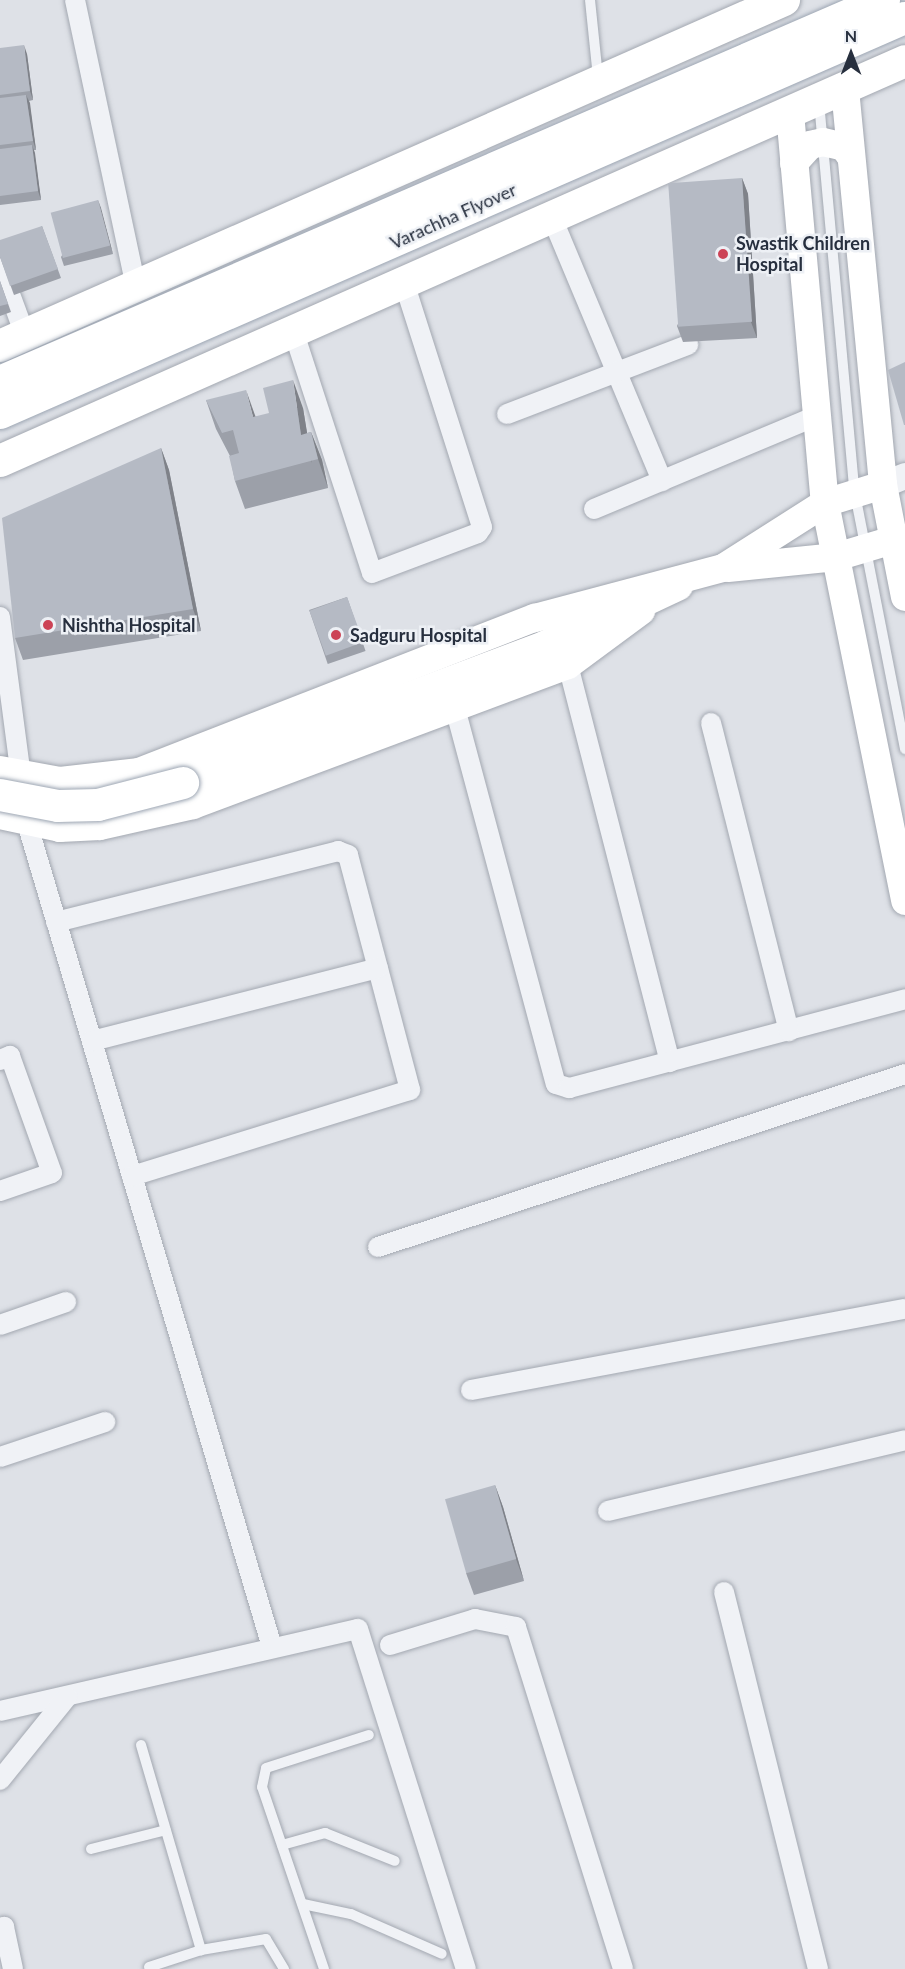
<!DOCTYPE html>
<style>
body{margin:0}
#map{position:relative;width:905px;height:1969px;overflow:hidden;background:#dee1e7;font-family:Lato,sans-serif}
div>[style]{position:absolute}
.roads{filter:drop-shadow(0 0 2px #a3a8b1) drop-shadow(0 0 2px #a3a8b1)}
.service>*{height:10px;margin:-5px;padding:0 5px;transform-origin:5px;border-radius:5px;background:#f0f2f6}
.minor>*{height:20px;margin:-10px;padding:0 10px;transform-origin:10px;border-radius:10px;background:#f0f2f6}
.tertiary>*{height:26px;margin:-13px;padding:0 13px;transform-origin:13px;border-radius:13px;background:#f0f2f6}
.secondary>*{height:28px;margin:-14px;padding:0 14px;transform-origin:14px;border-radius:14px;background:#fff}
.primary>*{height:32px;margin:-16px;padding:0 16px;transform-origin:16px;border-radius:16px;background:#fff}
.bridges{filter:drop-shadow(0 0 2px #9da6b3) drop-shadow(0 0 2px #9da6b3)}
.primary-bridge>*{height:32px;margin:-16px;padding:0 16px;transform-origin:16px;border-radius:16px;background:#fff}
.wall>*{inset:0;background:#9ca0a9;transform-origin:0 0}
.shaded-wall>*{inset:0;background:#7f8289}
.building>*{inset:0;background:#b5bac4;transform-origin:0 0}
.dots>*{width:16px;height:16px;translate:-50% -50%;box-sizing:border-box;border:3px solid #edf0f5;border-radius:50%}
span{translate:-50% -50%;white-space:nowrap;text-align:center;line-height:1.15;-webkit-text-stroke:5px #edf0f5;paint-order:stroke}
.street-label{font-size:18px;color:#272f3e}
.poi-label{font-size:18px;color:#272f3e;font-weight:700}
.left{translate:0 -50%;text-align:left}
.north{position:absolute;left:821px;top:24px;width:60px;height:60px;-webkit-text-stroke:4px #edf0f5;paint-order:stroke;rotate:0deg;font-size:16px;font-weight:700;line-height:24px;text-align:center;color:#272f3e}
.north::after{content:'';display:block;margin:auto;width:21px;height:27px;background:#272f3e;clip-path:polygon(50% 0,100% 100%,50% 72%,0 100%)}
</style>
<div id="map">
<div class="roads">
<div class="service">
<div style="left:590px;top:0;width:77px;rotate:84.1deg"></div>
<div style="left:819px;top:102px;width:394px;rotate:84.8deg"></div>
<div style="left:855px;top:494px;width:260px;rotate:78.9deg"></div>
<div style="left:141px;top:1745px;width:214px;rotate:73.7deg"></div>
<div style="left:282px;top:1845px;width:45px;rotate:-15.6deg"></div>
<div style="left:325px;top:1833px;width:75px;rotate:21.8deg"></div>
<div style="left:91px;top:1849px;width:77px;rotate:-14.2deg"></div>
<div style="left:303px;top:1904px;width:49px;rotate:11.8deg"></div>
<div style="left:351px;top:1914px;width:99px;rotate:23.7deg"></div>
<div style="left:149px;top:1967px;width:55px;rotate:-18.1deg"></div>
<div style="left:201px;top:1950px;width:66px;rotate:-9.6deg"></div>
<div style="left:266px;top:1939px;width:35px;rotate:59deg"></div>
<div style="left:324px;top:1969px;width:192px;rotate:-108.8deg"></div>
<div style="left:262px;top:1787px;width:19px;rotate:-78deg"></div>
<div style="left:266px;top:1768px;width:108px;rotate:-17.8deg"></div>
</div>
<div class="minor">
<div style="left:75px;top:0;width:292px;rotate:78deg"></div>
<div style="left:553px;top:220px;width:283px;rotate:67.3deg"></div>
<div style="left:0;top:267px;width:72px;rotate:69.8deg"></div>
<div style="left:294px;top:333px;width:252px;rotate:72deg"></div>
<div style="left:372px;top:573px;width:113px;rotate:-20.7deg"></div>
<div style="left:478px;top:533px;width:7px;rotate:-56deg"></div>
<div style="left:482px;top:527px;width:254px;rotate:-107.7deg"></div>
<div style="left:507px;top:414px;width:194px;rotate:-20.9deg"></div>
<div style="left:594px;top:509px;width:241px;rotate:-22.7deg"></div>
<div style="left:0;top:617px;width:208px;rotate:82.5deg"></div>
<div style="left:27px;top:823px;width:860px;rotate:73.44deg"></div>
<div style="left:568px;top:665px;width:410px;rotate:75.6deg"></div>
<div style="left:455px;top:708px;width:389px;rotate:75deg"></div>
<div style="left:556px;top:1084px;width:14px;rotate:17deg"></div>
<div style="left:569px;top:1088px;width:348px;rotate:-14.8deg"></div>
<div style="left:711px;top:723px;width:318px;rotate:75.8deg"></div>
<div style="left:56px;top:922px;width:291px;rotate:-14.1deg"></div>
<div style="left:338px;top:851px;width:11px;rotate:22deg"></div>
<div style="left:348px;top:855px;width:243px;rotate:75.2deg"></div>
<div style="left:410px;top:1090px;width:291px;rotate:162.8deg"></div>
<div style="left:92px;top:1041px;width:295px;rotate:-14.3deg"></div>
<div style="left:0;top:1060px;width:11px;rotate:-22deg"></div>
<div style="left:10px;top:1056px;width:124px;rotate:70.3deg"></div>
<div style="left:52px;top:1173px;width:55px;rotate:160.9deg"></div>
<div style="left:378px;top:1247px;width:555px;rotate:-18.17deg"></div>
<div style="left:0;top:1325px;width:70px;rotate:-19.2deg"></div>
<div style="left:471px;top:1390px;width:441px;rotate:-10.6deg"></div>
<div style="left:0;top:1457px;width:111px;rotate:-18.4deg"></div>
<div style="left:608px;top:1511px;width:305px;rotate:-13.4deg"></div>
<div style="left:724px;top:1592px;width:389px;rotate:76deg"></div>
<div style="left:390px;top:1645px;width:89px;rotate:-17deg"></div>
<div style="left:475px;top:1619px;width:42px;rotate:11deg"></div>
<div style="left:516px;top:1627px;width:358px;rotate:72.6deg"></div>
<div style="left:0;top:1711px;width:367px;rotate:-12.9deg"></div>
<div style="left:358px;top:1629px;width:357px;rotate:72.4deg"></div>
<div style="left:0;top:1780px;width:107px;rotate:-51.1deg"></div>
<div style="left:0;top:1931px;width:6px;rotate:-45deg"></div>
<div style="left:4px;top:1927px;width:43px;rotate:77.9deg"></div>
</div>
<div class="tertiary">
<div style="left:883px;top:485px;width:24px;rotate:-22deg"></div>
</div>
<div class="secondary">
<div style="left:845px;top:89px;width:398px;rotate:84.5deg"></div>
<div style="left:883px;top:485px;width:114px;rotate:78.9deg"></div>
<div style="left:790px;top:113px;width:392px;rotate:84.9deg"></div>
<div style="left:825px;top:503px;width:406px;rotate:78.6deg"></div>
<div style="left:794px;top:163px;width:24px;rotate:-48deg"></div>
<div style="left:810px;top:145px;width:13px;rotate:-13deg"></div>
<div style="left:823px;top:142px;width:22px;rotate:13deg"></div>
<div style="left:844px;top:147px;width:12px;rotate:55deg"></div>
<div style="left:728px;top:568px;width:109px;rotate:-5.8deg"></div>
<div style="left:836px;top:557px;width:59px;rotate:-16.6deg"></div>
<div style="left:0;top:770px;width:61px;rotate:10.4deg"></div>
<div style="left:60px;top:781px;width:80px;rotate:-6.5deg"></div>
<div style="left:139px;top:772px;width:425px;rotate:-21.3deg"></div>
<div style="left:535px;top:618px;width:195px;rotate:-14.9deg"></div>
<div style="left:723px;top:568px;width:121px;rotate:-32.5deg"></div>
<div style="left:825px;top:503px;width:61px;rotate:-17.2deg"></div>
<div style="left:0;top:815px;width:61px;rotate:12.2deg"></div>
<div style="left:60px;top:828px;width:40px;rotate:-2.9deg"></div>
<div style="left:100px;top:826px;width:95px;rotate:-12.7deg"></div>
<div style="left:193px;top:805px;width:400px;rotate:-20.5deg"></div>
<div style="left:568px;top:665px;width:91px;rotate:-36.5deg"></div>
</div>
<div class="primary">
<div style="left:0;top:346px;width:857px;rotate:-23.81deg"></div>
<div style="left:0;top:461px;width:989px;rotate:-23.84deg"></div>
<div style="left:183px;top:783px;width:389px;rotate:-20.6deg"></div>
<div style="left:547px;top:646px;width:144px;rotate:-25.1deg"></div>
</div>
</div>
<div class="bridges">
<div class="primary-bridge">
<div style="left:0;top:382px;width:963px;rotate:-23.37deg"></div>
<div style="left:0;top:413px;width:987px;rotate:-23.58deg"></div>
<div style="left:0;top:795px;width:59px;rotate:10.7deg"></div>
<div style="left:58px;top:806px;width:40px;rotate:-1.4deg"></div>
<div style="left:98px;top:805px;width:88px;rotate:-14.5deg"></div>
</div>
</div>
<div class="wall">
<div style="clip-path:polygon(0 48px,27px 54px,33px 100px,29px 101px,36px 150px,34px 150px,41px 200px,0 205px)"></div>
<div style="clip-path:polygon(742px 178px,748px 194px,757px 338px,683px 342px,677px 326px)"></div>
<div style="clip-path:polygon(98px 200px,113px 254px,64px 266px,61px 257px)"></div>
<div style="clip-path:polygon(42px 226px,61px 278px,14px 295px,0 257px)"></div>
<div style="clip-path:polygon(0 281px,11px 312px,0 316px)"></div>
<div style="clip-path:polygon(206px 400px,255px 417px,303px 408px,307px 433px,311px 432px,322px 460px,328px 488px,245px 509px,235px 481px,230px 456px,216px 429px)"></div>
<div style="clip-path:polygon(161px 448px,169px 470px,201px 631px,23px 660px,15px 638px)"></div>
<div style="left:347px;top:597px;width:57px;height:40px;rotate:71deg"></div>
<div style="clip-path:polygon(495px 1485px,503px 1507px,524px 1581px,474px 1595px,466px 1573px)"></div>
</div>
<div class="shaded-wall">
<div style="clip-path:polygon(24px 45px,27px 54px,33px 100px,30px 91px)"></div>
<div style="clip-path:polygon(26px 95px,30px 103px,36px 150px,33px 141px)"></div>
<div style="clip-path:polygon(32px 145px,35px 153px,41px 200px,38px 191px)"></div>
<div style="clip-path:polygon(742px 178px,748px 194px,757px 338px,751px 322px)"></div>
<div style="clip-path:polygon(98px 200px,101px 208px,113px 254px,110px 245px)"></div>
<div style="clip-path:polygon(293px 380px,303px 408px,312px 463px,301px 435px)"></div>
<div style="clip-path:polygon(246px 390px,256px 418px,253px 417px)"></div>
<div style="clip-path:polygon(311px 432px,322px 460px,328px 488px,318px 459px)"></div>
<div style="clip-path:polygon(161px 448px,169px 470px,201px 631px,193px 609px)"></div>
<div style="clip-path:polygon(495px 1485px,503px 1507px,524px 1581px,516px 1559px)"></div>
</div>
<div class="building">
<div style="clip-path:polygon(24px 45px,30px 91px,0 95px,0 48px)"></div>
<div style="clip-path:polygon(26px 95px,33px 141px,0 145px,0 98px)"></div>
<div style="clip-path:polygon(32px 145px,38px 191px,0 196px,0 149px)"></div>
<div style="left:742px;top:178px;width:144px;height:74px;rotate:86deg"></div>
<div style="left:98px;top:200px;width:47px;height:49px;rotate:75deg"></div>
<div style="clip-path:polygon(42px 226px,58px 269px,10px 286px,0 257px,0 240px)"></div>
<div style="clip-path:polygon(0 281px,8px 304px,0 306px)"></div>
<div style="clip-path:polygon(905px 362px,905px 425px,904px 425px,888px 370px)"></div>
<div style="clip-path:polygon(293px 380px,301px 435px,311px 432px,318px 459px,235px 481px,229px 456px,239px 453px,233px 430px,222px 433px,206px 400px,246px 390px,253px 417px,269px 413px,263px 388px)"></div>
<div style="clip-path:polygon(161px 448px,193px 609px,15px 638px,2px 518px)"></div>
<div style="left:347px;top:597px;width:48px;height:40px;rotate:70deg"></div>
<div style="left:495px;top:1485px;width:77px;height:52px;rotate:74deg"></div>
</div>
<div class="dots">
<div style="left:723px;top:254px;background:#cc4356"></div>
<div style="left:48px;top:625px;background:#cc4356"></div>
<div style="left:336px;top:635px;background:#cc4356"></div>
</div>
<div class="street-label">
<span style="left:453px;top:216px;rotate:-24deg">Varachha Flyover</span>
</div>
<div class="poi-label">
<span class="left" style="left:736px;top:254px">Swastik Children<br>Hospital</span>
<span class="left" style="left:62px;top:625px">Nishtha Hospital</span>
<span class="left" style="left:350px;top:635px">Sadguru Hospital</span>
</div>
<div class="north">N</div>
</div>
